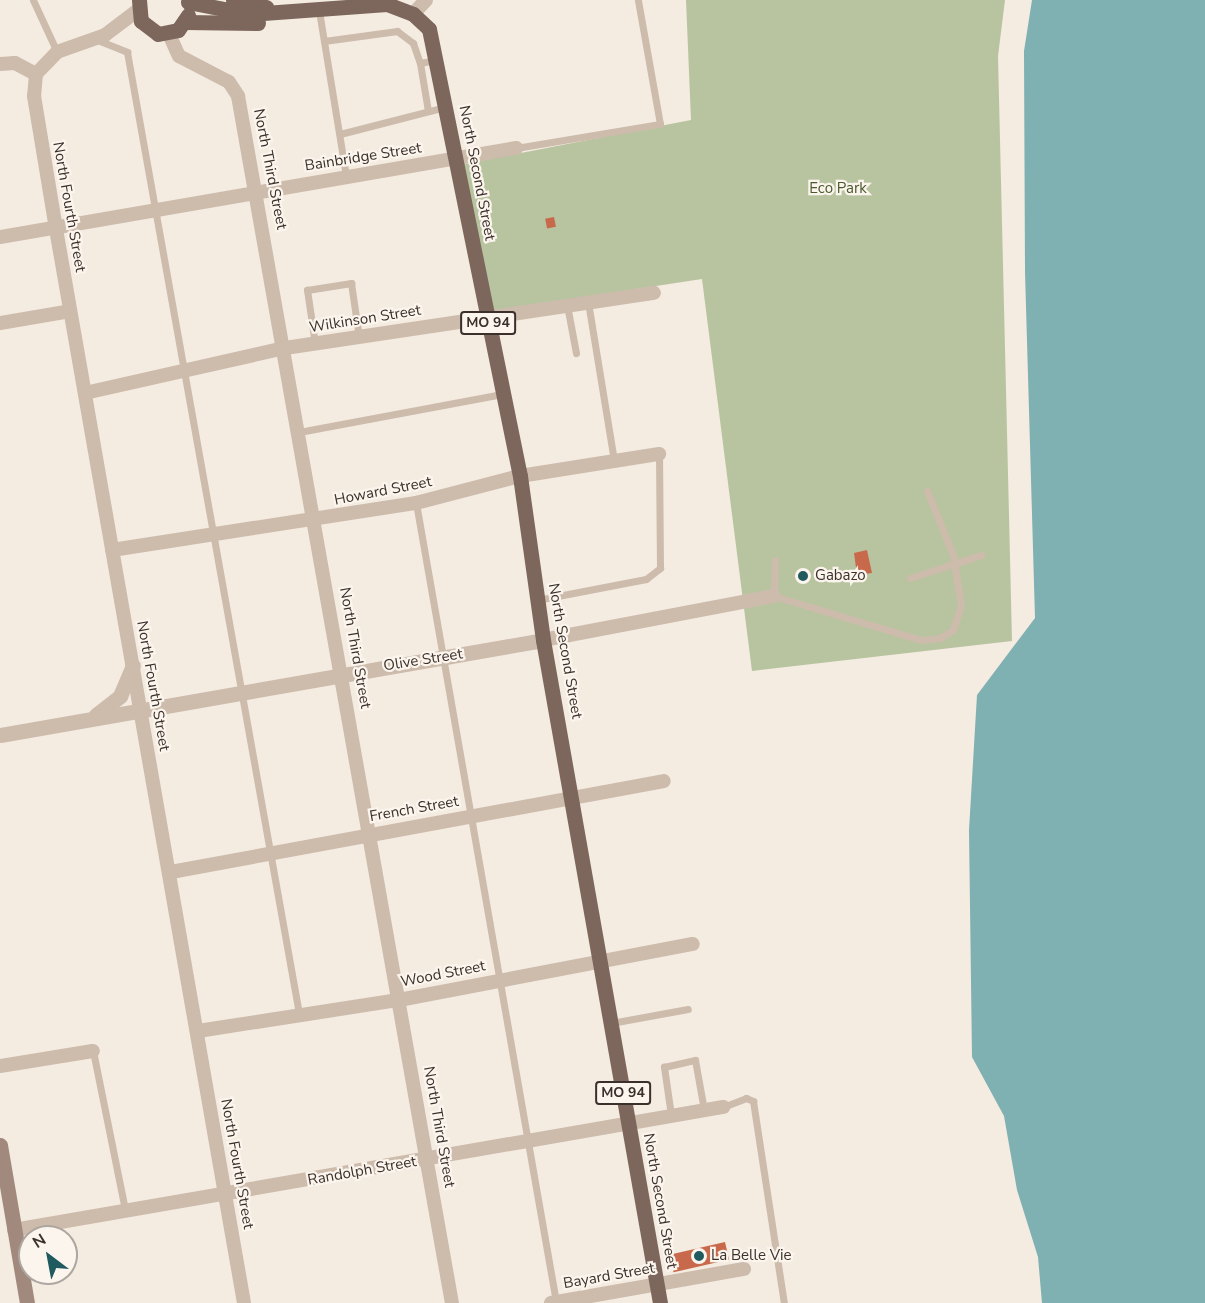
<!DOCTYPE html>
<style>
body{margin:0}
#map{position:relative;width:1205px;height:1303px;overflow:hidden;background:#f4ebe1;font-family:"Nunito Sans",sans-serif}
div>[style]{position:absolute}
.green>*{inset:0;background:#b8c4a0}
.water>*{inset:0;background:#7fb0b2}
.building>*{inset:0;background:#c8694b;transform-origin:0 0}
.round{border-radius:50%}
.service>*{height:7px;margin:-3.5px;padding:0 3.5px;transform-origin:3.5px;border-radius:3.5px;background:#cdbbac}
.minor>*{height:14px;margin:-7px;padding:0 7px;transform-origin:7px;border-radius:7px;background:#cdbbac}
.tertiary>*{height:15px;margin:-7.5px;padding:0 7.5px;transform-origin:7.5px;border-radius:7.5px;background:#cdbbac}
.secondary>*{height:15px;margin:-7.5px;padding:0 7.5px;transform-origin:7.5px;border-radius:7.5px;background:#a18a7d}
.primary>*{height:15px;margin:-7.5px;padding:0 7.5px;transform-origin:7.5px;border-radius:7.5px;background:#7d675c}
.dots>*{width:16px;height:16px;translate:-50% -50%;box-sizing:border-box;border:3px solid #fbf5ee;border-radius:50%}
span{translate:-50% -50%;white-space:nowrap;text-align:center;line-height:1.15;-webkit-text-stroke:4.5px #fbf5ee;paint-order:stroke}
.shield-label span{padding:2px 4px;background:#fbf5ee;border:2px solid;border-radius:4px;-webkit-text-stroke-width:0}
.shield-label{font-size:14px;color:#3b302b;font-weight:700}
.street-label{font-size:15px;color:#3b302b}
.park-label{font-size:15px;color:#4a5a2e}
.poi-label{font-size:15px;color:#3b302b}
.left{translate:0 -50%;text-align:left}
.north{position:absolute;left:18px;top:1225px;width:60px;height:60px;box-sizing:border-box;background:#fbf5ee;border:2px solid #aea6a0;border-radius:50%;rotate:328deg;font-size:16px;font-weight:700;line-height:24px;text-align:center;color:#3b302b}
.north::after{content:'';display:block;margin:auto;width:21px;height:27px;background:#1f5a5e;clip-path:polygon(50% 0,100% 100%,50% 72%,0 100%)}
</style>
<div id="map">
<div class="green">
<div style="clip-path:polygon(686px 0,1005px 0,998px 56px,1012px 641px,752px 671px,702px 279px,491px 311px,464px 164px,691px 120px)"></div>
</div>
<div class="water">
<div style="clip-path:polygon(1032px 0,1205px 0,1205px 1303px,1042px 1303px,1038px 1257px,1017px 1190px,1004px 1116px,972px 1057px,969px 830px,977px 695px,1035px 618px,1025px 272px,1024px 51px)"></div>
</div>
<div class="building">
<div style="left:554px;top:217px;width:10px;height:9px;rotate:79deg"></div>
<div style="clip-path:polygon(867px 550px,872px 573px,857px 575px,854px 553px)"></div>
<div class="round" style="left:798px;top:572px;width:10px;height:10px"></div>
<div style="left:725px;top:1242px;width:18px;height:57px;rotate:77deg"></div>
</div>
<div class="service">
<div style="left:33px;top:0;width:57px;rotate:65.2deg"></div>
<div style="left:319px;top:11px;width:167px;rotate:80.7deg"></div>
<div style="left:95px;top:39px;width:35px;rotate:22deg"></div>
<div style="left:127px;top:52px;width:977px;rotate:79.86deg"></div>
<div style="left:324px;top:41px;width:74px;rotate:-7.8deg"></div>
<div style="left:397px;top:31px;width:20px;rotate:37deg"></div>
<div style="left:413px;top:43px;width:21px;rotate:71deg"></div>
<div style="left:428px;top:111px;width:49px;rotate:-99.5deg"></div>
<div style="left:420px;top:63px;width:15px;rotate:-11deg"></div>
<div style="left:340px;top:134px;width:108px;rotate:-14.4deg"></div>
<div style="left:516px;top:148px;width:146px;rotate:-9.5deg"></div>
<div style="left:660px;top:124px;width:126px;rotate:-100.1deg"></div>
<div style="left:588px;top:302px;width:161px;rotate:80.7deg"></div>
<div style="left:567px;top:305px;width:49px;rotate:79.4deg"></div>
<div style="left:315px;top:344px;width:55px;rotate:-98.4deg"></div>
<div style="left:307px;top:290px;width:45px;rotate:-9deg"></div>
<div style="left:351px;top:283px;width:55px;rotate:81.6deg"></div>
<div style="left:299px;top:432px;width:208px;rotate:-10.6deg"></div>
<div style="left:416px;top:503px;width:811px;rotate:80.06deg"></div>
<div style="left:775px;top:560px;width:36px;rotate:92deg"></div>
<div style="left:774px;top:596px;width:153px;rotate:16.7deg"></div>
<div style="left:921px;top:640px;width:19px;rotate:-6deg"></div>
<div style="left:940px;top:638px;width:15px;rotate:-32deg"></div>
<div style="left:953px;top:630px;width:25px;rotate:-72deg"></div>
<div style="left:961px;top:606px;width:52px;rotate:-98.9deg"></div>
<div style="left:953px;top:555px;width:69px;rotate:-112.1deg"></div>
<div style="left:910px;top:578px;width:75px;rotate:-17.9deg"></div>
<div style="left:537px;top:600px;width:111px;rotate:-10.9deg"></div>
<div style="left:646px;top:579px;width:18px;rotate:-38deg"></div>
<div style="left:660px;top:568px;width:114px;rotate:-90.5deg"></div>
<div style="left:611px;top:1023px;width:78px;rotate:-10.3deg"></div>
<div style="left:93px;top:1051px;width:162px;rotate:78.6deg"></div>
<div style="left:723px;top:1107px;width:25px;rotate:-21deg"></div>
<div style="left:746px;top:1098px;width:8px;rotate:23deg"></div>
<div style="left:753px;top:1101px;width:204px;rotate:81.3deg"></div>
<div style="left:671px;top:1115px;width:49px;rotate:-98.3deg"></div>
<div style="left:664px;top:1067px;width:32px;rotate:-13deg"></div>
<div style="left:695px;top:1060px;width:51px;rotate:79.8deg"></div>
</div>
<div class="minor">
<div style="left:413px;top:14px;width:19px;rotate:-47deg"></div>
<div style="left:169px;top:34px;width:24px;rotate:66deg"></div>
<div style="left:179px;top:56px;width:56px;rotate:27.5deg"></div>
<div style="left:229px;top:82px;width:17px;rotate:57deg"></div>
<div style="left:238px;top:96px;width:1226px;rotate:79.95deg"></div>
<div style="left:0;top:64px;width:15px;rotate:-4deg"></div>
<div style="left:15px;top:63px;width:24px;rotate:28deg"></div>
<div style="left:36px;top:74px;width:22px;rotate:95deg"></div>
<div style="left:34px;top:96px;width:135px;rotate:80.6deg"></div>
<div style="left:56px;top:229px;width:1090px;rotate:80.07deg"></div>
<div style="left:36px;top:74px;width:30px;rotate:-46deg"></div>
<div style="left:57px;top:52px;width:51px;rotate:-19.5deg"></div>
<div style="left:105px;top:35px;width:40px;rotate:-37deg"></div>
<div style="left:0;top:237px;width:524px;rotate:-9.79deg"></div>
<div style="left:0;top:323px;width:71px;rotate:-9.7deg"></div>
<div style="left:85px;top:393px;width:205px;rotate:-12.7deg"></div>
<div style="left:285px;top:348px;width:373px;rotate:-8.5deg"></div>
<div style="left:112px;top:550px;width:308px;rotate:-8.8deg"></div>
<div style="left:416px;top:503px;width:107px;rotate:-14.6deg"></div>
<div style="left:520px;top:476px;width:141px;rotate:-9deg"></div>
<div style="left:543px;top:640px;width:235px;rotate:-10.8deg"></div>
<div style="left:171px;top:872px;width:501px;rotate:-10.46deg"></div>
<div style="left:198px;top:1031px;width:203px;rotate:-8.8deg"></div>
<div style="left:399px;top:1000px;width:299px;rotate:-10.8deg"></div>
<div style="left:0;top:1066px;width:94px;rotate:-9.2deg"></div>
<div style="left:14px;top:1230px;width:720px;rotate:-9.84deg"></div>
<div style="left:551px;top:1303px;width:196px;rotate:-10deg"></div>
</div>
<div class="tertiary">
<div style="left:96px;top:715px;width:31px;rotate:-38deg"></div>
<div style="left:120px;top:696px;width:33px;rotate:-67deg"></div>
<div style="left:0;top:735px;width:551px;rotate:-9.92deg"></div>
</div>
<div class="secondary">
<div style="left:0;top:1145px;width:160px;rotate:80.3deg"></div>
</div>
<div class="primary">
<div style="left:139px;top:0;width:21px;rotate:85deg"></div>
<div style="left:141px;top:21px;width:21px;rotate:37deg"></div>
<div style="left:158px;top:34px;width:20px;rotate:-11deg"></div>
<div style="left:178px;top:30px;width:18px;rotate:-56deg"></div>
<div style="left:233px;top:0;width:34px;rotate:12deg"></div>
<div style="left:188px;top:2px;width:62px;rotate:11.1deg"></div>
<div style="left:249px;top:14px;width:138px;rotate:-4.1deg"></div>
<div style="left:387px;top:4px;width:28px;rotate:21deg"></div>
<div style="left:413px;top:14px;width:22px;rotate:43deg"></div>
<div style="left:429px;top:29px;width:456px;rotate:78.5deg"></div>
<div style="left:520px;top:476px;width:166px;rotate:82deg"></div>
<div style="left:543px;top:640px;width:673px;rotate:79.99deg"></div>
<div style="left:185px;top:22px;width:73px;rotate:0.8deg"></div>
</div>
<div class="dots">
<div style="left:803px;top:576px;background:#1f5a5e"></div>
<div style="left:699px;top:1256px;background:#1f5a5e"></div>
</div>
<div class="shield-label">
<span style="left:488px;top:323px">MO 94</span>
<span style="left:623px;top:1093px">MO 94</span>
</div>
<div class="street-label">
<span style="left:363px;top:157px;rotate:-9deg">Bainbridge Street</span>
<span style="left:270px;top:169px;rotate:79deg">North Third Street</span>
<span style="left:477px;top:173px;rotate:79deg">North Second Street</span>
<span style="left:69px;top:207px;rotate:80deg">North Fourth Street</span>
<span style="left:365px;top:319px;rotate:-9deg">Wilkinson Street</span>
<span style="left:383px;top:491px;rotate:-11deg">Howard Street</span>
<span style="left:355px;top:648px;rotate:80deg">North Third Street</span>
<span style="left:565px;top:651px;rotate:80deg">North Second Street</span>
<span style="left:423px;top:660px;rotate:-9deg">Olive Street</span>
<span style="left:153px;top:686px;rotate:80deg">North Fourth Street</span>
<span style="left:414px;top:809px;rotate:-10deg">French Street</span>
<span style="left:443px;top:974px;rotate:-11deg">Wood Street</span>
<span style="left:439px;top:1127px;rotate:80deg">North Third Street</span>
<span style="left:237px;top:1164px;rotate:80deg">North Fourth Street</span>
<span style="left:362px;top:1171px;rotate:-10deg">Randolph Street</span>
<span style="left:660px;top:1201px;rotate:80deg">North Second Street</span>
<span style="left:609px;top:1276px;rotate:-10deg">Bayard Street</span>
</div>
<div class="park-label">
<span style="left:838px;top:189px">Eco Park</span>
</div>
<div class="poi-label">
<span class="left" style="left:815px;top:576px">Gabazo</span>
<span class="left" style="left:711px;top:1256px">La Belle Vie</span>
</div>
<div class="north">N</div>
</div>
